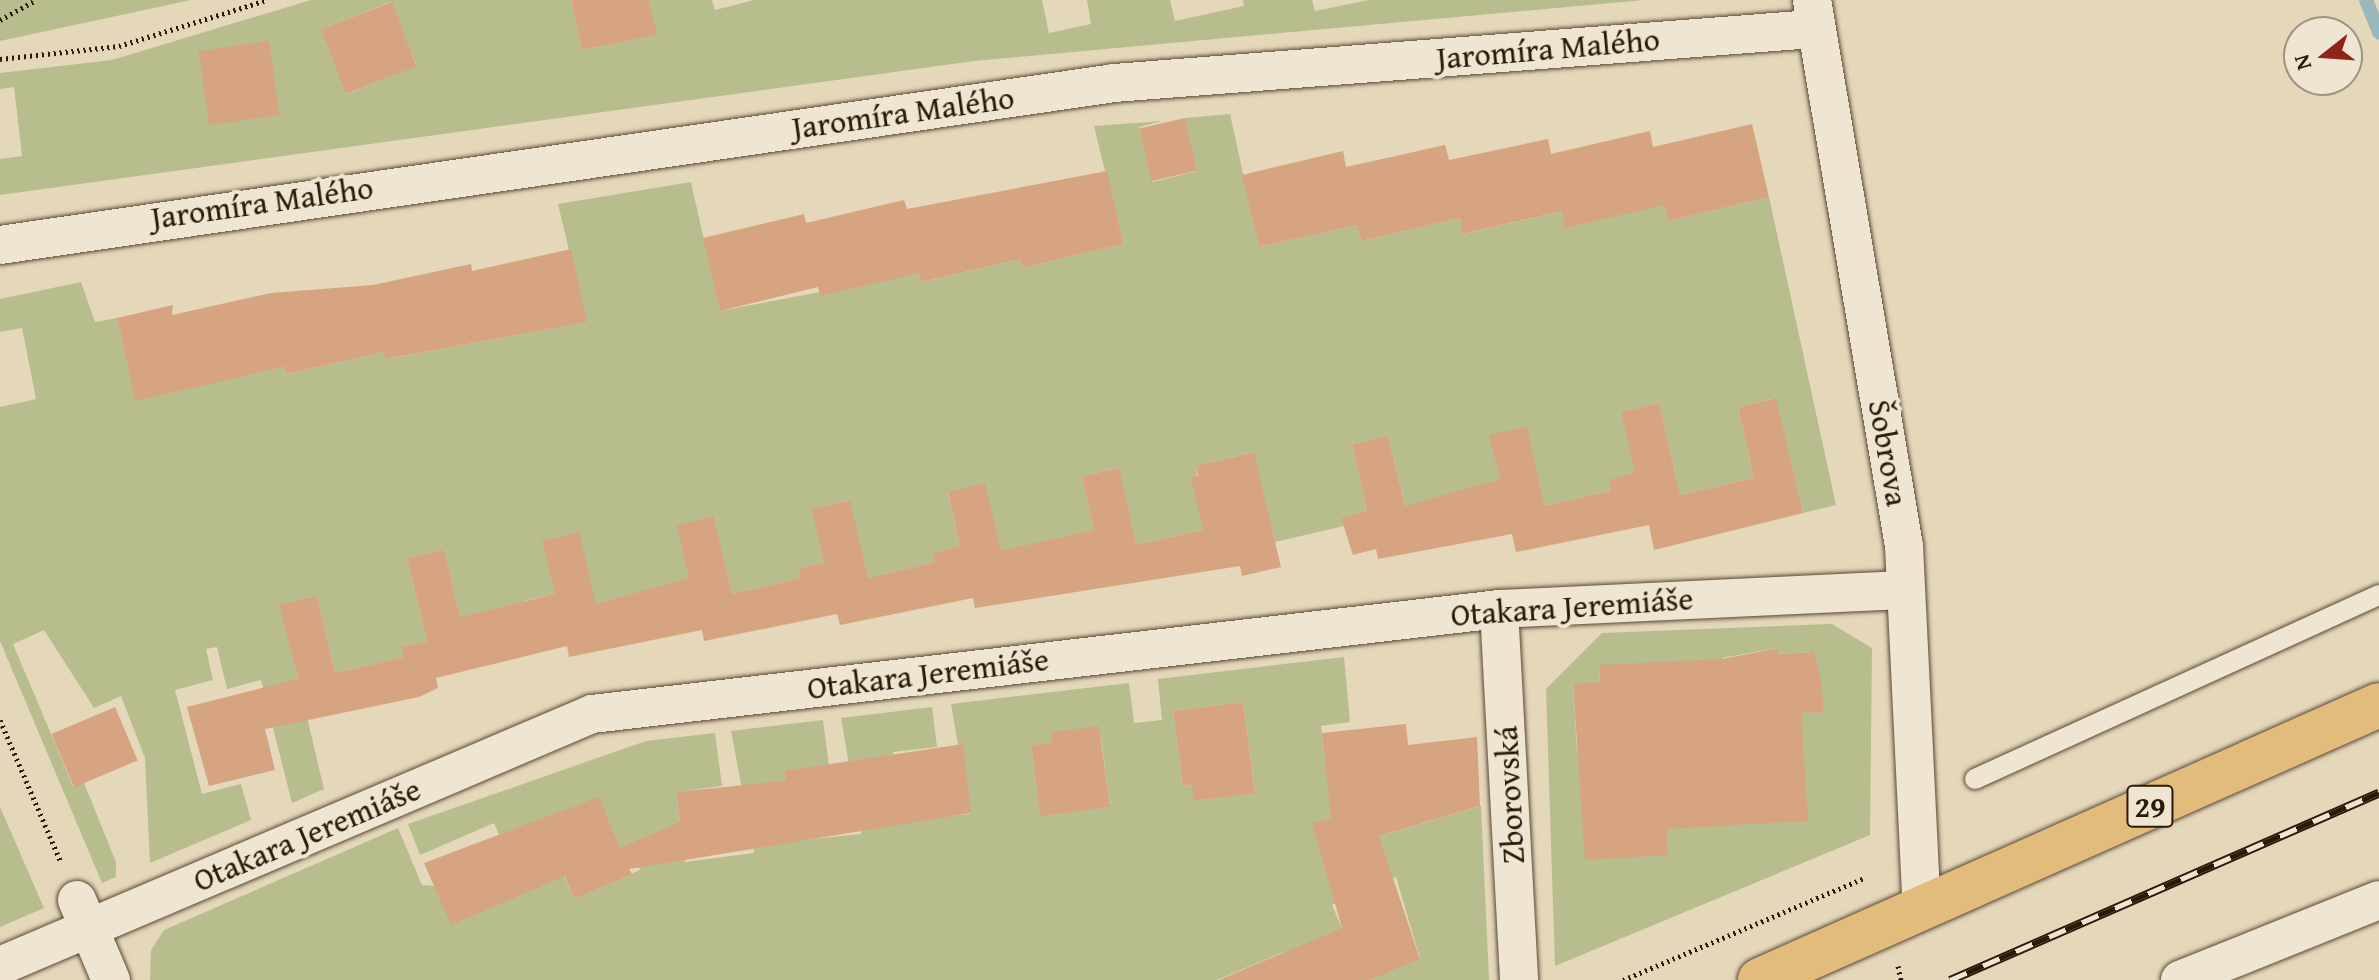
<!DOCTYPE html>
<meta charset="utf-8">
<style>
body{margin:0}
#map{position:relative;width:2379px;height:980px;overflow:hidden;background:#e5d7ba;font-family:"Gentium Book Plus",serif}
div>[style]{position:absolute}
.green>*{inset:0;background:#b8bd8d}
.stream>*{height:14px;margin:-7px;padding:0 7px;transform-origin:7px;border-radius:7px;background:#9ab7ba}
.building>*{inset:0;background:#d6a481;transform-origin:0 0}
.path>*{height:5px;margin-top:-2.5px;transform-origin:0;background:repeating-linear-gradient(90deg,#2c1907 0 2px,transparent 0 6px)}
.roads{filter:drop-shadow(0 0 2px #5a4834) drop-shadow(0 0 2px #5a4834)}
.service>*{height:20px;margin:-10px;padding:0 10px;transform-origin:10px;border-radius:10px;background:#eee5d2}
.minor>*{height:38px;margin:-19px;padding:0 19px;transform-origin:19px;border-radius:19px;background:#eee5d2}
.primary>*{height:44px;margin:-22px;padding:0 22px;transform-origin:22px;border-radius:22px;background:#e2bc7d}
.rail>*{height:9px;margin-top:-4.5px;transform-origin:0;background:repeating-linear-gradient(90deg,#eee5d2 0 18px,#2c1907 0 36px);box-sizing:border-box;border-block:2px solid #2c1907}
span{translate:-50% -50%;white-space:nowrap;text-align:center;line-height:1.15;-webkit-text-stroke:8px #eee5d2;paint-order:stroke}
.shield-label span{padding:2px 6px;background:#eee5d2;border:2px solid;border-radius:6px;-webkit-text-stroke-width:0}
.shield-label{font-size:30px;color:#2c1907;font-weight:700}
.street-label{font-size:32px;color:#2c1907}
.north{position:absolute;left:2283px;top:16px;width:80px;height:80px;box-sizing:border-box;background:#eee5d2;border:2px solid #a09381;border-radius:50%;rotate:253deg;font-size:22px;font-weight:700;line-height:32px;text-align:center;color:#2c1907}
.north::after{content:'';display:block;margin:auto;width:28px;height:36px;background:#8f2418;clip-path:polygon(50% 0,100% 100%,50% 72%,0 100%)}
</style>
<div id="map">
<div class="green">
<div style="clip-path:polygon(0 0,191px 0,0 41px)"></div>
<div style="clip-path:polygon(evenodd,311px 0,571px 0,582px 50px,656px 35px,649px 0,712px 0,715px 10px,754px 0,1042px 0,1049px 33px,1091px 24px,1087px 0,1170px 0,1175px 21px,1244px 6px,1243px 0,1312px 0,1315px 11px,1369px 0,1644px 0,974px 61px,0 195px,0 159px,22px 156px,14px 87px,0 89px,0 73px,112px 60px,311px 0,391px 2px,417px 66px,346px 94px,322px 29px,391px 2px,311px 0,269px 42px,278px 115px,210px 124px,200px 51px,269px 42px)"></div>
<div style="clip-path:polygon(1230px 114px,1259px 247px,1357px 225px,1361px 241px,1460px 218px,1464px 234px,1562px 211px,1664px 205px,1668px 221px,1769px 197px,1836px 505px,1803px 513px,1775px 398px,1738px 407px,1754px 478px,1680px 495px,1659px 403px,1621px 412px,1636px 473px,1611px 491px,1544px 506px,1490px 436px,1500px 479px,1470px 488px,1472px 498px,1407px 513px,1388px 436px,1352px 444px,1367px 511px,1342px 518px,1344px 526px,1275px 542px,1253px 452px,1196px 466px,1203px 530px,1136px 545px,1118px 468px,1082px 476px,1094px 530px,1003px 561px,984px 484px,948px 493px,960px 546px,934px 553px,935px 562px,868px 578px,849px 500px,813px 509px,824px 563px,798px 569px,800px 578px,732px 594px,714px 516px,689px 578px,597px 610px,555px 594px,524px 601px,526px 611px,462px 626px,444px 549px,407px 558px,427px 641px,401px 647px,404px 657px,335px 673px,317px 596px,280px 604px,324px 789px,292px 803px,261px 680px,227px 689px,217px 647px,206px 649px,213px 680px,175px 690px,202px 794px,241px 784px,251px 820px,150px 863px,145px 758px,121px 696px,94px 708px,44px 630px,13px 644px,73px 786px,84px 783px,116px 862px,116px 877px,102px 883px,0 641px,0 407px,36px 399px,22px 328px,0 332px,0 299px,81px 282px,95px 322px,117px 318px,135px 400px,284px 367px,286px 374px,384px 352px,387px 359px,586px 322px,558px 204px,691px 182px,720px 311px,919px 273px,922px 282px,1020px 259px,1022px 268px,1123px 244px,1094px 126px,1162px 121px,1139px 127px,1152px 182px,1197px 171px,1185px 118px)"></div>
<div style="clip-path:polygon(evenodd,1832px 624px,1872px 648px,1870px 835px,1555px 966px,1546px 689px,1602px 633px,1832px 624px,1777px 648px,1778px 654px,1813px 652px,1824px 711px,1726px 718px,1722px 658px,1777px 648px,1832px 624px,1599px 665px,1662px 746px,1577px 751px,1573px 685px,1600px 682px,1599px 665px)"></div>
<div style="clip-path:polygon(evenodd,1344px 657px,1350px 722px,1321px 726px,1329px 794px,1359px 810px,1313px 823px,1322px 853px,1481px 806px,1489px 980px,1370px 980px,1420px 958px,1396px 877px,1332px 905px,1364px 980px,1296px 980px,1284px 952px,1217px 980px,150px 980px,151px 950px,164px 930px,398px 828px,422px 885px,523px 893px,494px 823px,420px 855px,408px 824px,646px 741px,715px 733px,722px 786px,676px 792px,685px 862px,754px 853px,731px 731px,823px 720px,829px 766px,784px 772px,792px 841px,861px 834px,841px 718px,932px 707px,937px 747px,893px 752px,901px 821px,970px 814px,951px 704px,1129px 683px,1134px 723px,1162px 720px,1158px 679px,1344px 657px,1243px 702px,1255px 792px,1194px 801px,1192px 785px,1183px 786px,1173px 711px,1243px 702px,1344px 657px,1051px 732px,1101px 737px,1110px 807px,1040px 815px,1031px 745px,1052px 742px,1051px 732px,1344px 657px,599px 798px,620px 848px,628px 845px,640px 870px,574px 899px,564px 875px,599px 798px)"></div>
<div style="clip-path:polygon(0 807px,44px 908px,0 927px)"></div>
</div>
<div class="stream">
<div style="left:2366px;top:0;width:35px;rotate:68deg"></div>
</div>
<div class="building">
<div style="clip-path:polygon(571px 0,649px 0,657px 35px,582px 50px)"></div>
<div style="left:392px;top:2px;width:69px;height:76px;rotate:69deg"></div>
<div style="left:269px;top:41px;width:75px;height:71px;rotate:82deg"></div>
<div style="left:1185px;top:118px;width:54px;height:47px;rotate:77deg"></div>
<div style="clip-path:polygon(1752px 124px,1769px 197px,1668px 221px,1664px 205px,1565px 228px,1562px 211px,1463px 234px,1460px 218px,1361px 241px,1357px 225px,1259px 247px,1242px 175px,1343px 151px,1346px 167px,1445px 145px,1449px 160px,1548px 139px,1551px 154px,1650px 131px,1653px 147px)"></div>
<div style="clip-path:polygon(1107px 171px,1123px 244px,1022px 268px,1020px 259px,921px 282px,919px 273px,820px 296px,818px 287px,720px 311px,703px 238px,804px 214px,806px 223px,904px 200px,907px 209px)"></div>
<div style="clip-path:polygon(571px 249px,587px 322px,386px 359px,384px 352px,286px 374px,284px 367px,135px 401px,117px 318px,173px 305px,172px 315px,271px 293px,373px 285px,471px 264px,472px 271px)"></div>
<div style="clip-path:polygon(1776px 398px,1803px 513px,1654px 550px,1649px 525px,1516px 552px,1512px 534px,1378px 559px,1376px 549px,1353px 555px,1341px 518px,1367px 511px,1352px 444px,1388px 436px,1405px 506px,1500px 479px,1489px 435px,1527px 427px,1544px 506px,1611px 491px,1609px 480px,1635px 473px,1621px 412px,1659px 403px,1680px 495px,1754px 478px,1738px 407px)"></div>
<div style="clip-path:polygon(1254px 452px,1281px 567px,1242px 576px,1240px 566px,975px 608px,973px 598px,840px 625px,837px 614px,704px 641px,702px 630px,569px 657px,567px 646px,436px 678px,438px 688px,419px 697px,265px 729px,275px 770px,209px 786px,187px 707px,298px 679px,279px 604px,317px 596px,335px 673px,404px 657px,401px 647px,427px 641px,407px 558px,444px 549px,460px 617px,555px 594px,542px 541px,579px 532px,596px 604px,689px 578px,677px 525px,714px 516px,732px 594px,800px 578px,798px 569px,824px 563px,812px 509px,850px 500px,868px 578px,935px 562px,933px 553px,960px 546px,948px 492px,985px 483px,1001px 551px,1094px 530px,1082px 476px,1119px 468px,1136px 545px,1203px 530px,1191px 478px,1198px 476px,1196px 466px)"></div>
<div style="clip-path:polygon(1778px 648px,1778px 654px,1814px 652px,1821px 680px,1824px 712px,1801px 713px,1808px 821px,1666px 829px,1668px 855px,1585px 860px,1573px 684px,1600px 682px,1599px 665px,1722px 659px)"></div>
<div style="clip-path:polygon(1243px 702px,1255px 793px,1193px 801px,1192px 785px,1183px 786px,1173px 711px)"></div>
<div style="left:115px;top:707px;width:58px;height:69px;rotate:67deg"></div>
<div style="clip-path:polygon(1406px 724px,1408px 745px,1477px 737px,1480px 806px,1379px 836px,1420px 959px,1370px 980px,1219px 980px,1342px 928px,1312px 823px,1331px 818px,1322px 733px)"></div>
<div style="clip-path:polygon(1099px 726px,1110px 807px,1040px 816px,1031px 745px,1052px 742px,1051px 732px)"></div>
<div style="clip-path:polygon(963px 744px,971px 813px,629px 869px,632px 874px,574px 899px,565px 876px,451px 925px,424px 863px,599px 797px,620px 848px,680px 822px,676px 792px,785px 781px,784px 771px)"></div>
</div>
<div class="path">
<div style="left:0;top:20px;width:41px;rotate:-29.1deg"></div>
<div style="left:0;top:59px;width:120px;rotate:-6.2deg"></div>
<div style="left:119px;top:46px;width:155px;rotate:-17.3deg"></div>
<div style="left:0;top:720px;width:155px;rotate:66.8deg"></div>
<div style="left:1898px;top:966px;width:14px;rotate:78deg"></div>
<div style="left:1623px;top:980px;width:262px;rotate:-22.9deg"></div>
</div>
<div class="roads">
<div class="service">
<div style="left:1975px;top:779px;width:444px;rotate:-24.5deg"></div>
</div>
<div class="minor">
<div style="left:1812px;top:0;width:554px;rotate:80.44deg"></div>
<div style="left:1904px;top:546px;width:364px;rotate:87.2deg"></div>
<div style="left:0;top:245px;width:1126px;rotate:-8.27deg"></div>
<div style="left:1114px;top:83px;width:700px;rotate:-4.42deg"></div>
<div style="left:1499px;top:609px;width:372px;rotate:86.9deg"></div>
<div style="left:77px;top:900px;width:87px;rotate:67deg"></div>
<div style="left:0;top:966px;width:643px;rotate:-23.06deg"></div>
<div style="left:592px;top:714px;width:913px;rotate:-6.6deg"></div>
<div style="left:1499px;top:609px;width:407px;rotate:-2.7deg"></div>
<div style="left:2180px;top:980px;width:214px;rotate:-21.9deg"></div>
</div>
<div class="primary">
<div style="left:1760px;top:980px;width:677px;rotate:-23.95deg"></div>
</div>
</div>
<div class="rail">
<div style="left:1950px;top:980px;width:468px;rotate:-23.6deg"></div>
</div>
<div class="shield-label">
<span style="left:2150px;top:806px">29</span>
</div>
<div class="street-label">
<span style="left:1548px;top:49px;rotate:-5deg">Jaromíra Malého</span>
<span style="left:903px;top:113px;rotate:-8deg">Jaromíra Malého</span>
<span style="left:262px;top:203px;rotate:-8deg">Jaromíra Malého</span>
<span style="left:1888px;top:453px;rotate:80deg">Šobrova</span>
<span style="left:1572px;top:607px;rotate:-4deg">Otakara Jeremiáše</span>
<span style="left:928px;top:674px;rotate:-7deg">Otakara Jeremiáše</span>
<span style="left:1510px;top:795px;rotate:-93deg">Zborovská</span>
<span style="left:307px;top:835px;rotate:-23deg">Otakara Jeremiáše</span>
</div>
<div class="north">N</div>
</div>
